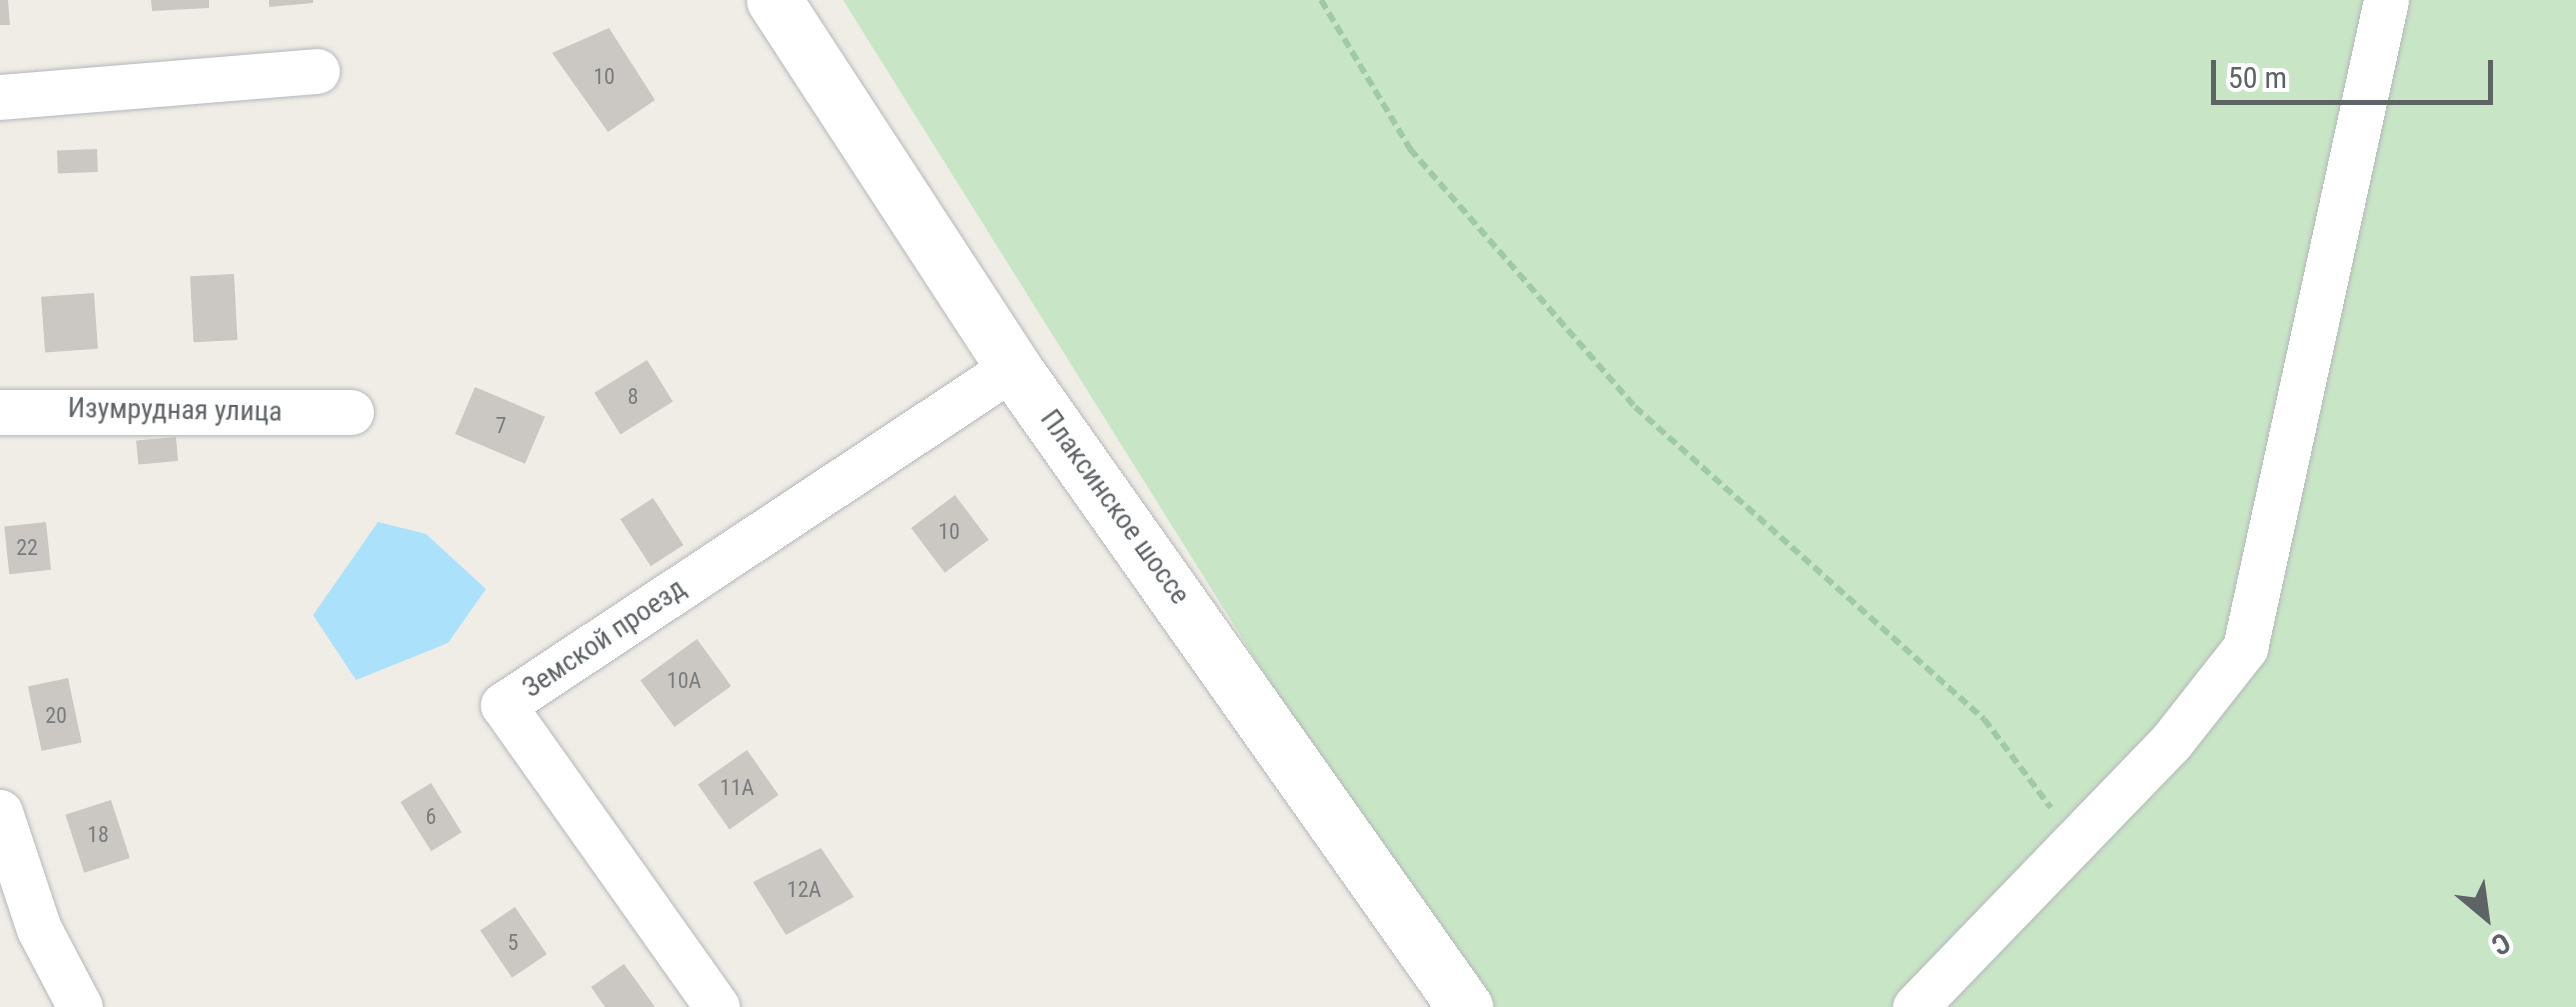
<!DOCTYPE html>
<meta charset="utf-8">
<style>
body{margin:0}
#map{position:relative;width:2576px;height:1007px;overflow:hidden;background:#f0ede7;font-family:"Roboto Condensed",sans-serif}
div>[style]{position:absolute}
.green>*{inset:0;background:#c8e6c5}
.water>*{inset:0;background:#abe1fb}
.building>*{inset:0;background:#cbc8c4;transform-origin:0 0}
.path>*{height:6px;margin-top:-3px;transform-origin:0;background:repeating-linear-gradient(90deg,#9fc9a7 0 10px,transparent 0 15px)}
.roads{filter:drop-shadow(0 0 2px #b4b7bb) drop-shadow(0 0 2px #b4b7bb)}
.street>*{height:45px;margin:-22.5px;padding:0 22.5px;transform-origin:22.5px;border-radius:22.5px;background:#fff}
.secondary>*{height:55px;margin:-27.5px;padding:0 27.5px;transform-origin:27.5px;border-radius:27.5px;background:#fff}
span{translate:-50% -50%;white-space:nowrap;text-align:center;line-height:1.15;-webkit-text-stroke:8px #fff;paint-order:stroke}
.number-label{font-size:22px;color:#797c7e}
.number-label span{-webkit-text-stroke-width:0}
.street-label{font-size:28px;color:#5e6366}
.north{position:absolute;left:2436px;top:867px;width:100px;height:100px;-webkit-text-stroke:8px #fff;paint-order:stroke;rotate:151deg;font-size:28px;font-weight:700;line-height:40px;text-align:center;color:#5e6366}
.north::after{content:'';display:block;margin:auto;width:35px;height:45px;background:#5e6366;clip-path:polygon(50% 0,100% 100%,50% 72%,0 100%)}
.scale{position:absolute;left:2211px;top:60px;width:282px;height:45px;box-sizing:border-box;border:5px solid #5e6366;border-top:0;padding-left:12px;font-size:30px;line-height:35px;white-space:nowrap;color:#5e6366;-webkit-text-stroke:8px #fff;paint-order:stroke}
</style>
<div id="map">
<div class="green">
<div style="clip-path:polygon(843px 0,2576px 0,2576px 1007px,1473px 1007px)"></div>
</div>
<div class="water">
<div style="clip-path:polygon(378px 522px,426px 534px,486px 589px,448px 643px,356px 680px,313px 615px)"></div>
</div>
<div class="building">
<div style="clip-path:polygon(0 0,8px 0,10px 25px,0 25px)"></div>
<div style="clip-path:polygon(151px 0,209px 0,209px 8px,152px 11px)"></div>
<div style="clip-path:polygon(269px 0,313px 0,313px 3px,269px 7px)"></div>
<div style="clip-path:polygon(609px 28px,655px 100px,608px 132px,552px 53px)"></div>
<div style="left:97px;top:149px;width:23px;height:40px;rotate:88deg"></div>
<div style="left:234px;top:274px;width:66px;height:44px;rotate:87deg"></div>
<div style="left:94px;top:293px;width:56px;height:53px;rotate:86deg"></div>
<div style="left:647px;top:360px;width:49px;height:62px;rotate:58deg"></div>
<div style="left:475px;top:387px;width:76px;height:51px;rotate:23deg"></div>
<div style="left:176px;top:437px;width:24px;height:40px;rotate:85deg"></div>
<div style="left:955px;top:495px;width:56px;height:55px;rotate:53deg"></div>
<div style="left:653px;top:498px;width:56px;height:39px;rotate:57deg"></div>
<div style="left:46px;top:522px;width:48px;height:42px;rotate:84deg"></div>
<div style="left:697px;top:639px;width:58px;height:70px;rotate:54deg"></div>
<div style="left:68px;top:678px;width:66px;height:41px;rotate:78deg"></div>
<div style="left:747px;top:750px;width:55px;height:60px;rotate:55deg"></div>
<div style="left:431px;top:783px;width:58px;height:36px;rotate:58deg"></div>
<div style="left:111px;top:800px;width:61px;height:48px;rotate:72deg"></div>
<div style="clip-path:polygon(821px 848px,854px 897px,786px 935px,753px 882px)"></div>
<div style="left:515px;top:907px;width:57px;height:42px;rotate:56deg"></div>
<div style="clip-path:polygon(624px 964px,655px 1007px,605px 1007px,591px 987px)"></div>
</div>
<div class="path">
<div style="left:1321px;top:0;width:174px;rotate:59.1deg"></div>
<div style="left:1410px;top:149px;width:342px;rotate:48.9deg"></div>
<div style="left:1635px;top:407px;width:468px;rotate:41.8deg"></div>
<div style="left:1984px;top:719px;width:111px;rotate:53deg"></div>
</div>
<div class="roads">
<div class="street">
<div style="left:0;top:97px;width:318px;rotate:-4.7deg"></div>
<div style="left:0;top:412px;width:351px"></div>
<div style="left:0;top:812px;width:123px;rotate:71.6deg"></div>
<div style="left:39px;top:929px;width:88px;rotate:62.3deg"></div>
<div style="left:717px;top:1007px;width:370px;rotate:-125.3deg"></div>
<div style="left:503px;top:705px;width:612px;rotate:-33.53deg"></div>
<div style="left:1915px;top:1007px;width:368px;rotate:-46deg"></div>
<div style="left:2171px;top:742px;width:120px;rotate:-51.8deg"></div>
<div style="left:2245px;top:648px;width:663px;rotate:-77.72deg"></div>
</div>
<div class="secondary">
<div style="left:774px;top:0;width:438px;rotate:56.9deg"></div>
<div style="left:1013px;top:367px;width:784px;rotate:54.77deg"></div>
</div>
</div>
<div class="number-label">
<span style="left:604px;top:77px">10</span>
<span style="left:633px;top:397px">8</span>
<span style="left:501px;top:426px">7</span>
<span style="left:949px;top:532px">10</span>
<span style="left:27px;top:548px">22</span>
<span style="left:684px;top:681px">10А</span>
<span style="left:56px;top:716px">20</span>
<span style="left:737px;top:788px">11А</span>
<span style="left:431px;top:817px">6</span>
<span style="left:98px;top:835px">18</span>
<span style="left:804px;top:890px">12А</span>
<span style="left:513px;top:943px">5</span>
</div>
<div class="street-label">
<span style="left:175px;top:410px;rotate:1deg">Изумрудная улица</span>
<span style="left:1115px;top:507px;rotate:54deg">Плаксинское шоссе</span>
<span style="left:604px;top:638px;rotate:-34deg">Земской проезд</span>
</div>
<div class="north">С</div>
<div class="scale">50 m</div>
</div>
